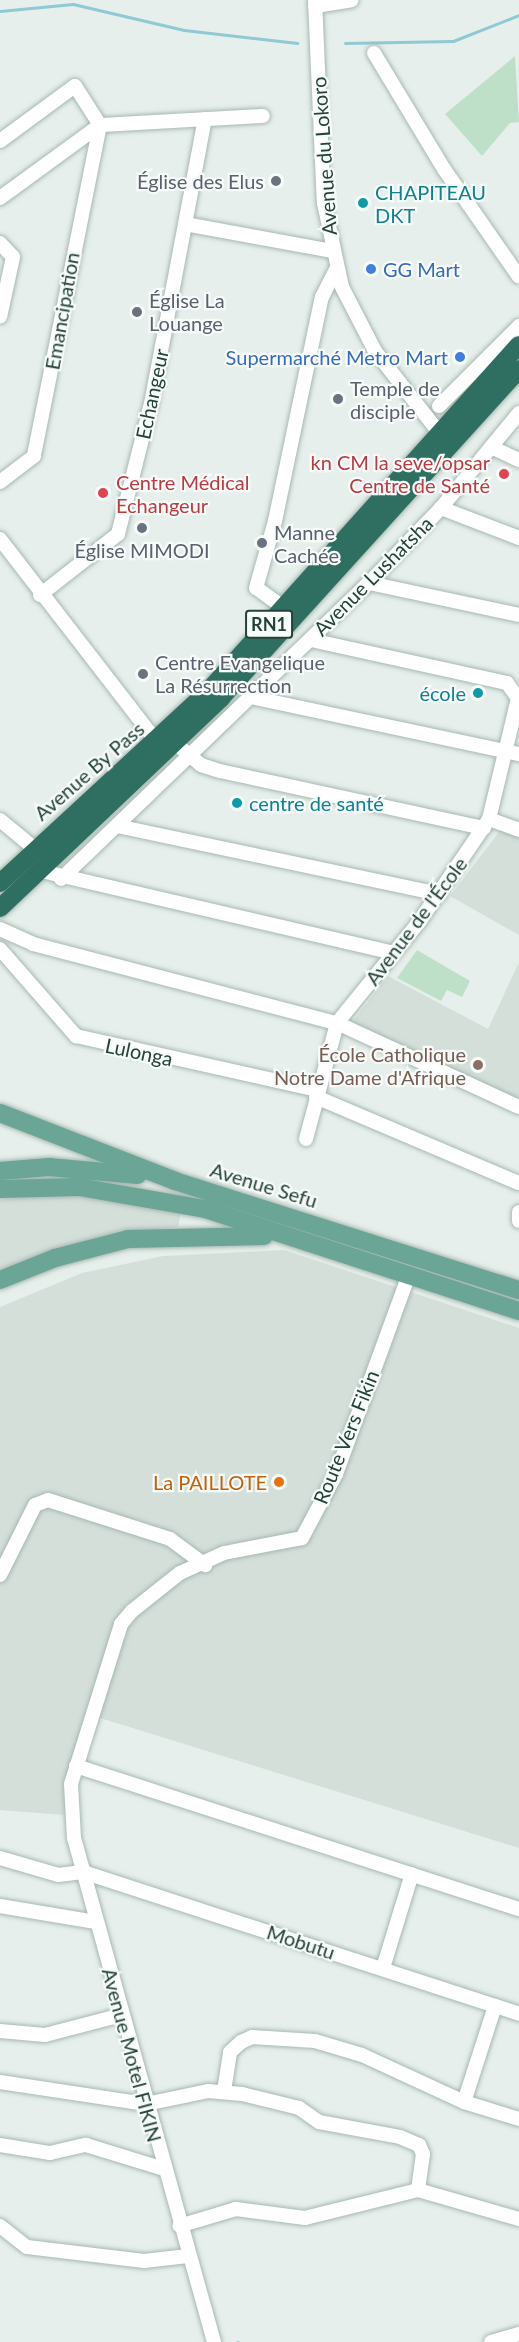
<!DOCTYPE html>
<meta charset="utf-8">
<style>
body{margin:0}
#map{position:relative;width:519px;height:2342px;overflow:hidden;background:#e6efeb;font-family:Lato,sans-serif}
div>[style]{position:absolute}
.built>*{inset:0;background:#d4dfda}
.green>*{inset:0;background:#bfe0c8}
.stream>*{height:3px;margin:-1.5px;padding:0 1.5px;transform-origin:1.5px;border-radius:1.5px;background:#8ec9d4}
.roads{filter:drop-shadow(0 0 2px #a8b8b2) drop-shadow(0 0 2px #a8b8b2)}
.minor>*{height:14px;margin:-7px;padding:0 7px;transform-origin:7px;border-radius:7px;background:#fff}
.major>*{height:18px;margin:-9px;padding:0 9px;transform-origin:9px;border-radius:9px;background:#6aa596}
.highway>*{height:18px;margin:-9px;padding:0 9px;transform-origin:9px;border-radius:9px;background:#2f6f62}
.dots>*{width:16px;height:16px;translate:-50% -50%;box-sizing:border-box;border:3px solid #f7fbf9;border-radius:50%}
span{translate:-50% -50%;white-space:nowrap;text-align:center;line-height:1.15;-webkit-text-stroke:4.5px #f7fbf9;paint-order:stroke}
.shield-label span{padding:2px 4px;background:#f7fbf9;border:2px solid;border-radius:4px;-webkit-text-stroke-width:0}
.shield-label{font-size:18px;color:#24423a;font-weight:700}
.street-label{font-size:20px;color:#24423a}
.worship-label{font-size:20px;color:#5b616d}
.right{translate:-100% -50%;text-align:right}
.left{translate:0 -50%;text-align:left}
.culture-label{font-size:20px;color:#0d838f}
.shop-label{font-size:20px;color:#366cbe}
.health-label{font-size:20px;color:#be3a42}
.education-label{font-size:20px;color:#785e54}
.food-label{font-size:20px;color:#c56008}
</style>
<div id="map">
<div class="built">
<div style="clip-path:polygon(503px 827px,519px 833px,519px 935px,450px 896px)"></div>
<div style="clip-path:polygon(519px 962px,519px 1100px,349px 1026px,388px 976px,488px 1029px)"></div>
<div style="clip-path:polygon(65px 1194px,137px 1202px,181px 1212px,178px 1227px,117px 1234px,0 1270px,0 1200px)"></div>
<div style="clip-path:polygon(284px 1250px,519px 1328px,519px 1848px,97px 1717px,64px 1815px,0 1810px,0 1307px,82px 1273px,163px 1256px)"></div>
</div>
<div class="green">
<div style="clip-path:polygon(515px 56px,519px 122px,510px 123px,482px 156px,445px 114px)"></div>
<div style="clip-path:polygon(417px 950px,470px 981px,462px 997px,447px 990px,441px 1001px,397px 978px)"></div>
</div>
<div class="stream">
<div style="left:0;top:11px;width:73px;rotate:-5.5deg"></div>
<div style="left:73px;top:4px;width:114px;rotate:13.2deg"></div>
<div style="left:184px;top:30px;width:114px;rotate:6.6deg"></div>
<div style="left:345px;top:43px;width:108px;rotate:-1.1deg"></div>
<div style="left:453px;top:41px;width:71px;rotate:-21.5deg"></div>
<div style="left:237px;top:2342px;width:1px"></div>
</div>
<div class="roads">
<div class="minor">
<div style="left:315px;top:0;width:203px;rotate:87.5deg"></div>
<div style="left:324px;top:203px;width:86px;rotate:77.9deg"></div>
<div style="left:342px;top:287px;width:72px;rotate:62.7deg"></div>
<div style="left:375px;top:351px;width:113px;rotate:51.8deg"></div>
<div style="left:315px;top:6px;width:37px;rotate:-9deg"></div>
<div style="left:374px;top:53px;width:135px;rotate:58.9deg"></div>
<div style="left:444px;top:169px;width:131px;rotate:55.2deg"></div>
<div style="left:0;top:141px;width:93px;rotate:-36.3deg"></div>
<div style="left:75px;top:86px;width:46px;rotate:57.3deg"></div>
<div style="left:100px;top:125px;width:338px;rotate:101.3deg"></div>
<div style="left:34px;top:456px;width:43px;rotate:142.6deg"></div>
<div style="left:0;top:198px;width:124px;rotate:-36.1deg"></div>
<div style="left:100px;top:125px;width:163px;rotate:-3.2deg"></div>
<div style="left:185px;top:224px;width:149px;rotate:10.4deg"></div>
<div style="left:0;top:243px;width:19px;rotate:47deg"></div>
<div style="left:13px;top:257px;width:61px;rotate:102.2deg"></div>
<div style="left:439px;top:406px;width:113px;rotate:-45deg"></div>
<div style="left:491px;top:447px;width:31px;rotate:25deg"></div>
<div style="left:441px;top:508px;width:84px;rotate:21deg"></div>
<div style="left:0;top:539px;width:262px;rotate:52.3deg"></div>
<div style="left:369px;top:583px;width:153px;rotate:12deg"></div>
<div style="left:40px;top:595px;width:99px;rotate:-38deg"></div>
<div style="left:118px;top:534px;width:134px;rotate:-75.8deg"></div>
<div style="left:151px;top:404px;width:290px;rotate:-79.3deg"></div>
<div style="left:284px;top:608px;width:34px;rotate:-144deg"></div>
<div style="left:256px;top:588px;width:70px;rotate:-74.2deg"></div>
<div style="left:275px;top:521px;width:229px;rotate:-78.2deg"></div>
<div style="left:322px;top:297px;width:33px;rotate:-63deg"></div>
<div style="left:311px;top:640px;width:201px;rotate:12.4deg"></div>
<div style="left:507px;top:683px;width:19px;rotate:54deg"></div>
<div style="left:255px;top:698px;width:270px;rotate:12deg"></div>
<div style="left:175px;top:743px;width:34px;rotate:40deg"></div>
<div style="left:201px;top:765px;width:20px;rotate:18deg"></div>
<div style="left:220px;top:771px;width:270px;rotate:12.2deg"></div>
<div style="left:489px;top:819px;width:32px;rotate:20deg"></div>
<div style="left:0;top:820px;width:44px;rotate:39.5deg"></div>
<div style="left:117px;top:826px;width:330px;rotate:11.9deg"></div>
<div style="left:37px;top:870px;width:367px;rotate:13.1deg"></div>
<div style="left:61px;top:879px;width:427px;rotate:-43.9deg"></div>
<div style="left:369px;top:583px;width:104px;rotate:-46.2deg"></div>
<div style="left:441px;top:508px;width:123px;rotate:-50.6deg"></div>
<div style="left:0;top:929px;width:36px;rotate:24deg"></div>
<div style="left:33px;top:944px;width:314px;rotate:14.6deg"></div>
<div style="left:337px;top:1023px;width:200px;rotate:24.8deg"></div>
<div style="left:0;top:949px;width:116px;rotate:48.9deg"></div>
<div style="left:76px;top:1036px;width:247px;rotate:12.6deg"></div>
<div style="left:316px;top:1097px;width:220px;rotate:23deg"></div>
<div style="left:306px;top:1139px;width:120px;rotate:-75deg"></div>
<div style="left:337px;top:1023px;width:130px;rotate:-50.9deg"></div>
<div style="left:419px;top:922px;width:125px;rotate:-55.8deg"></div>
<div style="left:489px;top:819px;width:124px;rotate:-76.5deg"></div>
<div style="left:519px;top:1212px;width:9px;rotate:90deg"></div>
<div style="left:0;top:1575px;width:78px;rotate:-63.4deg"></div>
<div style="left:35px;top:1505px;width:14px;rotate:-21deg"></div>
<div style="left:48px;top:1500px;width:128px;rotate:17.7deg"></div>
<div style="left:170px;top:1539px;width:44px;rotate:36.6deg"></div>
<div style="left:76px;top:1766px;width:466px;rotate:17.9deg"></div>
<div style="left:0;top:1858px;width:60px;rotate:16.3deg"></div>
<div style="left:58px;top:1875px;width:25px;rotate:-7deg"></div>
<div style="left:83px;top:1872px;width:459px;rotate:18deg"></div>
<div style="left:0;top:1906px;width:97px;rotate:9.5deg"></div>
<div style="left:383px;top:1968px;width:98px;rotate:-72.9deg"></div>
<div style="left:0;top:2031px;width:45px;rotate:5.1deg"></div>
<div style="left:45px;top:2035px;width:80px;rotate:-14.6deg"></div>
<div style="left:0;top:2082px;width:148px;rotate:8.6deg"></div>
<div style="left:146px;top:2104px;width:63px;rotate:-11.8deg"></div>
<div style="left:208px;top:2091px;width:34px;rotate:5deg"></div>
<div style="left:242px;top:2094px;width:59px;rotate:13.8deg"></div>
<div style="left:299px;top:2108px;width:24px;rotate:35deg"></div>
<div style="left:319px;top:2122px;width:82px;rotate:10.5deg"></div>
<div style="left:400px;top:2137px;width:21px;rotate:23deg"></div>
<div style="left:419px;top:2145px;width:10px;rotate:66deg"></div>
<div style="left:423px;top:2154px;width:36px;rotate:98deg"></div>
<div style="left:418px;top:2190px;width:116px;rotate:166.1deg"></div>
<div style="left:305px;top:2218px;width:70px;rotate:-172.6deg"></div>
<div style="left:236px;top:2209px;width:59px;rotate:163.4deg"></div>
<div style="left:224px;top:2091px;width:39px;rotate:-81deg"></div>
<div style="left:230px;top:2052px;width:15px;rotate:-42deg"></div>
<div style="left:241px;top:2042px;width:12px;rotate:-24deg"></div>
<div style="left:252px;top:2037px;width:63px;rotate:3.6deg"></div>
<div style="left:315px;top:2041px;width:49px;rotate:16.6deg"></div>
<div style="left:362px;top:2055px;width:112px;rotate:24.7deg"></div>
<div style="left:464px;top:2102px;width:58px;rotate:17.2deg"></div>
<div style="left:464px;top:2102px;width:101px;rotate:-72.1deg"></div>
<div style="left:0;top:2145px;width:51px;rotate:9.1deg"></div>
<div style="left:50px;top:2153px;width:37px;rotate:-13deg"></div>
<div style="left:86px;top:2145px;width:82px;rotate:17.1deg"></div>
<div style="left:418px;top:2190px;width:105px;rotate:16deg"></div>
<div style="left:0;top:2226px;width:34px;rotate:38deg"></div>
<div style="left:27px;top:2247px;width:118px;rotate:6.8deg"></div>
<div style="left:144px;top:2261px;width:44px;rotate:-6.5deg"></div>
<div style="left:214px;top:2342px;width:523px;rotate:-105.52deg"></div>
<div style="left:74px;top:1838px;width:54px;rotate:-93.2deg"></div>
<div style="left:71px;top:1784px;width:168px;rotate:-72.6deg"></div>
<div style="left:121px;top:1624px;width:17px;rotate:-50deg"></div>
<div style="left:132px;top:1611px;width:61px;rotate:-38.4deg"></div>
<div style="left:180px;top:1573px;width:48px;rotate:-24.4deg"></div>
<div style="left:224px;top:1553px;width:79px;rotate:-10.9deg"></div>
<div style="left:302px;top:1538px;width:72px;rotate:-62deg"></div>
<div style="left:336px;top:1474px;width:212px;rotate:-69.9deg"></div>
<div style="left:491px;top:2342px;width:29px;rotate:-16deg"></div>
</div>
<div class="major">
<div style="left:0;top:1113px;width:188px;rotate:21.2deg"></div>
<div style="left:175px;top:1181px;width:361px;rotate:17.6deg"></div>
<div style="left:0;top:1171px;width:49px;rotate:-4.7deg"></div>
<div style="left:49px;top:1167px;width:89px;rotate:5.1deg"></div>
<div style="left:0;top:1189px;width:79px;rotate:-1.5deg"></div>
<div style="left:79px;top:1187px;width:128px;rotate:9.9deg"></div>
<div style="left:205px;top:1209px;width:330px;rotate:18deg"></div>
<div style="left:0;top:1280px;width:59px;rotate:-21.8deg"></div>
<div style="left:55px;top:1258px;width:75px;rotate:-14.6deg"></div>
<div style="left:128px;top:1239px;width:136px;rotate:-1.3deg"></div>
</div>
<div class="highway">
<div style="left:0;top:883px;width:286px;rotate:-42.7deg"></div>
<div style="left:210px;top:689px;width:462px;rotate:-48.1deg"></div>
<div style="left:0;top:908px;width:305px;rotate:-43.5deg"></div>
<div style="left:221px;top:698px;width:444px;rotate:-47.8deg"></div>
</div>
</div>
<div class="dots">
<div style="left:276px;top:181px;background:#6b7280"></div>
<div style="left:363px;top:203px;background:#0f9aa8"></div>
<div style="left:371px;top:269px;background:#3f7fe0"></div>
<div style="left:137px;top:312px;background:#6b7280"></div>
<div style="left:460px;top:357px;background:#3f7fe0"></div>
<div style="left:338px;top:399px;background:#6b7280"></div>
<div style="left:504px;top:474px;background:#e0444e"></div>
<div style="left:103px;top:493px;background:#e0444e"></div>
<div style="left:142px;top:528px;background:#6b7280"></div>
<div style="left:262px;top:543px;background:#6b7280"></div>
<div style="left:143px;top:674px;background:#6b7280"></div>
<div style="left:478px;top:693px;background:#0f9aa8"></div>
<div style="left:237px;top:803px;background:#0f9aa8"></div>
<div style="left:478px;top:1065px;background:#8d6e63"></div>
<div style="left:279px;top:1482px;background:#e8710a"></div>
</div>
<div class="shield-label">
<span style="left:269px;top:624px">RN1</span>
</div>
<div class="street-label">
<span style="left:324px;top:156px;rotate:-94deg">Avenue du Lokoro</span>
<span style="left:62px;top:311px;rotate:-80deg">Emancipation</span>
<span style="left:152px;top:394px;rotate:-78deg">Echangeur</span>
<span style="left:373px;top:576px;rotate:-45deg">Avenue Lushatsha</span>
<span style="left:89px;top:771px;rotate:-41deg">Avenue By Pass</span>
<span style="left:416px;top:921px;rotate:-53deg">Avenue de l'École</span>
<span style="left:139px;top:1052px;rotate:12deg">Lulonga</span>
<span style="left:264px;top:1185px;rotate:17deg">Avenue Sefu</span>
<span style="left:346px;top:1437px;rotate:-68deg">Route Vers Fikin</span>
<span style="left:301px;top:1942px;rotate:18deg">Mobutu</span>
<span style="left:132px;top:2055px;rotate:75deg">Avenue Motel FIKIN</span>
</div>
<div class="worship-label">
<span class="right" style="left:264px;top:181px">Église des Elus</span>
<span class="left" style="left:149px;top:312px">Église La<br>Louange</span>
<span class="left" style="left:350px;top:400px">Temple de<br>disciple</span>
<span class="left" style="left:274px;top:544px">Manne<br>Cachée</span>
<span style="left:142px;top:550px">Église MIMODI</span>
<span class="left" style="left:155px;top:674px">Centre Evangelique<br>La Résurrection</span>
</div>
<div class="culture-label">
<span class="left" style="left:375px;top:204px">CHAPITEAU<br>DKT</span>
<span class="right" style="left:466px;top:693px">école</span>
<span class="left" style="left:249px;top:803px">centre de santé</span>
</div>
<div class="shop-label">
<span class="left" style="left:383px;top:269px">GG Mart</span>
<span class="right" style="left:448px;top:357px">Supermarché Metro Mart</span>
</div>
<div class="health-label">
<span class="right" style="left:490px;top:474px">kn CM la seve/opsar<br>Centre de Santé</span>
<span class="left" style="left:116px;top:494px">Centre Médical<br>Echangeur</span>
</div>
<div class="education-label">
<span class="right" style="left:466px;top:1066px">École Catholique<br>Notre Dame d'Afrique</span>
</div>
<div class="food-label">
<span class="right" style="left:267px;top:1482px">La PAILLOTE</span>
</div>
</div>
